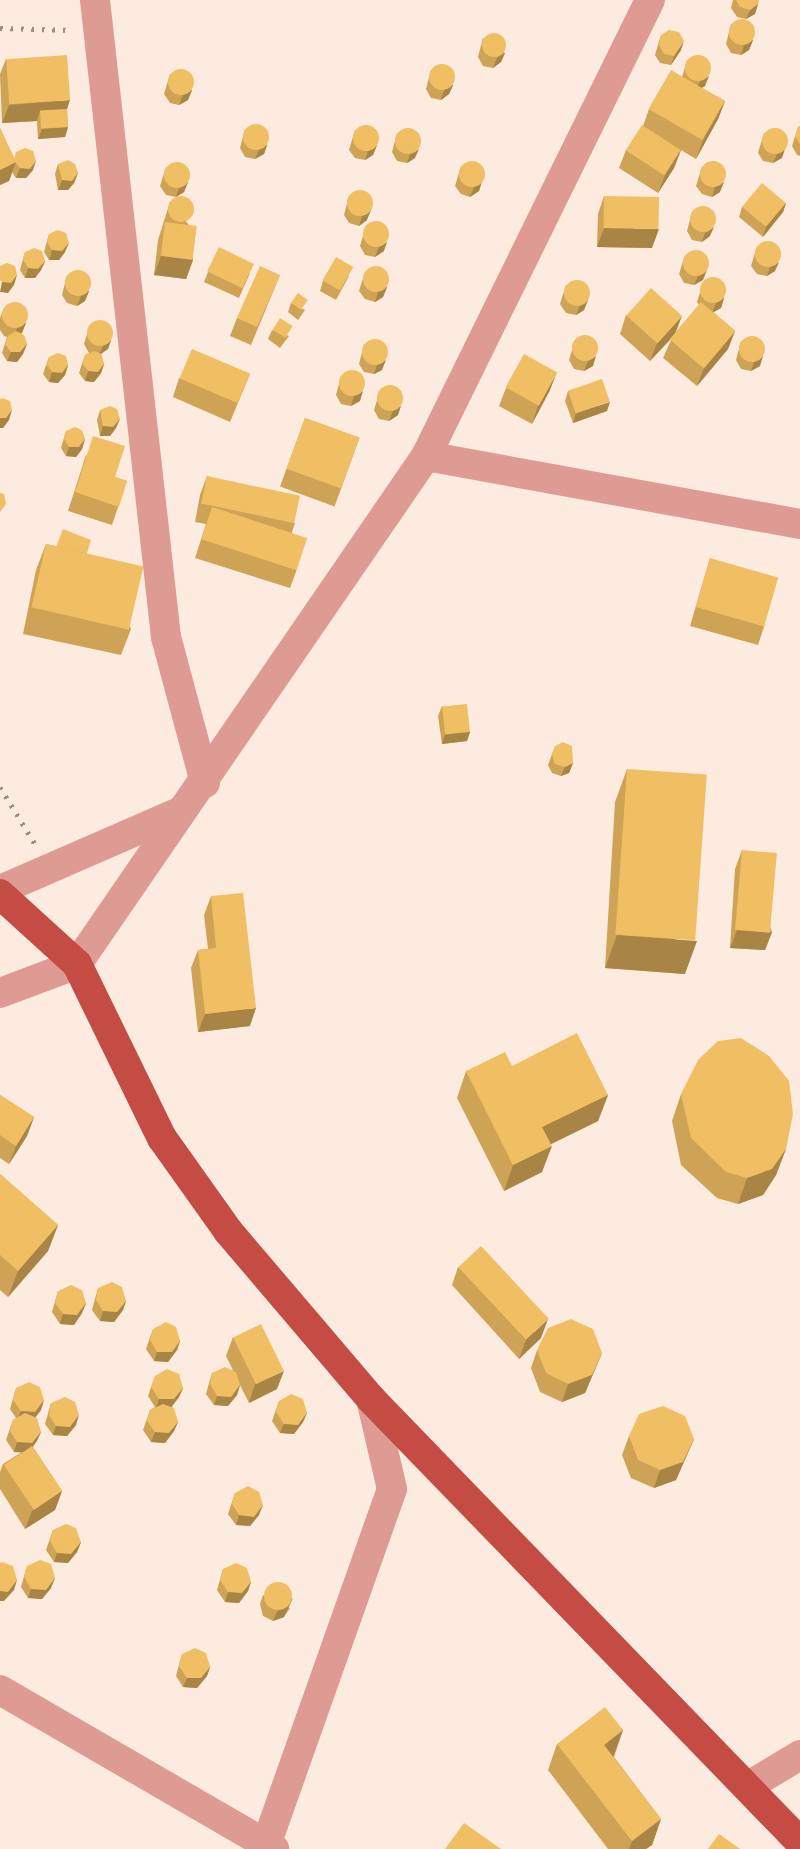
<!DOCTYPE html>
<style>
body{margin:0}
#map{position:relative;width:800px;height:1849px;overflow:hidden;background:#feebdf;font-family:Commissioner,sans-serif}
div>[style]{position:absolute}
.path>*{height:5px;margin-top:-2.5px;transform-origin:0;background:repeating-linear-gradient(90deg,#9b8d84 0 2.5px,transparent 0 10.5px)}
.minor>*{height:30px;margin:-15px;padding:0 15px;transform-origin:15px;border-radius:15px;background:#de9b93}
.tertiary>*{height:30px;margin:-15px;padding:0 15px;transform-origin:15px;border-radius:15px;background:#de9b93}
.primary>*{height:30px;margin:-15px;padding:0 15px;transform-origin:15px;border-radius:15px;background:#c44c45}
.wall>*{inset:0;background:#cea355;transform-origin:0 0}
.shaded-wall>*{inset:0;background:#a88545}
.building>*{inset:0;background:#f0be63;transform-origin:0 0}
.round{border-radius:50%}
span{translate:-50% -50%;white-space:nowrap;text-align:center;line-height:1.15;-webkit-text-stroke:8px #fcfcfc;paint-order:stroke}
</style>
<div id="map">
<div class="path">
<div style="left:0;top:28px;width:71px;rotate:1.6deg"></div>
<div style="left:0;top:787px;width:67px;rotate:58.4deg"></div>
</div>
<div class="minor">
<div style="left:426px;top:456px;width:380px;rotate:10.3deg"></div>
<div style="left:0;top:993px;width:82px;rotate:-20.6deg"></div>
<div style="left:0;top:1690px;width:317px;rotate:30.1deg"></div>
<div style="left:747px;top:1787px;width:62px;rotate:-31.1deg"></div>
<div style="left:267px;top:1842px;width:374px;rotate:-70.5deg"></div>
<div style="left:392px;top:1489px;width:92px;rotate:-103.1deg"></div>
</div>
<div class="tertiary">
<div style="left:95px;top:0;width:641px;rotate:83.64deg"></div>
<div style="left:166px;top:637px;width:151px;rotate:75deg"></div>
<div style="left:0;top:890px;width:198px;rotate:-23.5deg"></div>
<div style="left:77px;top:964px;width:616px;rotate:-55.51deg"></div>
<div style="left:426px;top:456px;width:508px;rotate:-63.84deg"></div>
</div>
<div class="primary">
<div style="left:0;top:894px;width:104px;rotate:42.3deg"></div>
<div style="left:77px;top:964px;width:194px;rotate:64deg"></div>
<div style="left:162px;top:1138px;width:114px;rotate:54.6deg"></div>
<div style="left:228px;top:1231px;width:221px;rotate:49.6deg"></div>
<div style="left:371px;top:1399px;width:617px;rotate:45.92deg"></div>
</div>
<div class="wall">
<div style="clip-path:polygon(733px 0,759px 0,755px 14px,746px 19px,737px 17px,731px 8px)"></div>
<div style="clip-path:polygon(731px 24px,753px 40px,749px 50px,741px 55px,731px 53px,726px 44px)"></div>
<div style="clip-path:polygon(661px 35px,681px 50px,671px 65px,660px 63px,655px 55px)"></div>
<div style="clip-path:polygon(483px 38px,505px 53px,501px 62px,493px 68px,483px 66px,478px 57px)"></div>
<div style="clip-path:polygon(6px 59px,67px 109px,68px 127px,65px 137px,38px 139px,37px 121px,2px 123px,0 74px)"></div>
<div style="clip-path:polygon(687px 60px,705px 86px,702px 88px,725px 101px,718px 119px,696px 159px,681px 150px,674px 168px,658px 193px,619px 168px,626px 150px,643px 126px,649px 109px,682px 77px)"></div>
<div style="clip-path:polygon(431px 70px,453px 85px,449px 94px,441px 100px,431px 98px,426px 89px)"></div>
<div style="clip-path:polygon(170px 74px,192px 90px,188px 100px,179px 105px,170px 103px,164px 94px)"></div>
<div style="clip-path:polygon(800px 126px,800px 156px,797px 155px,792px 146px,798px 127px)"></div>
<div style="clip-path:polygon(0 128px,14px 158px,33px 170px,26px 178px,16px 178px,12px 172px,9px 181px,0 185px)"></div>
<div style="clip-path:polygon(245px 129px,267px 145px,264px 154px,255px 159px,245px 157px,240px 148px)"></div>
<div style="clip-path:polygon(355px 130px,377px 145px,373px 155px,365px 160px,355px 158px,349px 150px)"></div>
<div style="clip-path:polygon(397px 133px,415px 158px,407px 163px,397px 161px,392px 152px)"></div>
<div style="clip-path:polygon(764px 133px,782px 158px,773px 163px,763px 161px,758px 153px)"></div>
<div style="clip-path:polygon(58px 164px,78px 173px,74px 183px,68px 190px,58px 190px,55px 174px)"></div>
<div style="clip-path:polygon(461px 166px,482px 181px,479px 191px,470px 197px,461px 194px,455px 186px)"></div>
<div style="clip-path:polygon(166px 167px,188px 182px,184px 192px,176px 197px,166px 195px,160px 186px)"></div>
<div style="clip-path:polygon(702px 167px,720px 192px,712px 197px,702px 194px,696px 186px)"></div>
<div style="clip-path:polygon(349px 195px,367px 220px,359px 226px,349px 223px,344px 215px)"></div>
<div style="clip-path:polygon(604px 196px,652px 248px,597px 247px,598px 214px)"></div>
<div style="clip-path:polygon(170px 202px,189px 225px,193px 260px,186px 279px,154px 275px,158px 240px)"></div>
<div style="clip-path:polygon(786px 203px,783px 212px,763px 237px,739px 217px,742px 207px)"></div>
<div style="clip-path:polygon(692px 212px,710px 236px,702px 242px,692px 240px,687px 231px)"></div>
<div style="clip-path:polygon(366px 226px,384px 251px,375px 257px,365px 255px,360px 246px)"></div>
<div style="clip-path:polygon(49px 234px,65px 252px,59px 260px,49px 260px,44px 252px)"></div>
<div style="clip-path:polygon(757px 246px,775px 271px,767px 276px,757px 274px,751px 266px)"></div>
<div style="clip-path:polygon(25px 252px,45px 261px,41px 270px,35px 278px,25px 278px,20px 270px)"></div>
<div style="clip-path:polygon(685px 255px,703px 280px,694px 285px,684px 283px,679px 274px)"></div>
<div style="clip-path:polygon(208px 272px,250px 273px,239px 298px,204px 282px)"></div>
<div style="clip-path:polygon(365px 272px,387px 287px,383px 297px,375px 302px,365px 299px,359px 291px)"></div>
<div style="clip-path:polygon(67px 275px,89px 291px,85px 301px,77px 306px,67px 303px,62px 295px)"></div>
<div style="clip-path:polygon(280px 275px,251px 345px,230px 336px,237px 318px)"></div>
<div style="clip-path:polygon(349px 276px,336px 300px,320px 291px,323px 281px)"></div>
<div style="clip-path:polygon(703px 283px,724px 298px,721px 308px,713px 312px,735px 331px,728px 349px,697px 386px,663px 358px,672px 338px,650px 361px,620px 334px,626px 315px,675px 333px,699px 305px,697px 302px)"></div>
<div style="clip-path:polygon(566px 285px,588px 300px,584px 310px,576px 315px,566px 313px,560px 304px)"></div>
<div style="clip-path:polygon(291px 303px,305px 310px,298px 320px,288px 312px)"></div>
<div style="clip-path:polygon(4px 308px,26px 323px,21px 334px,27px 344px,23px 354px,17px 362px,7px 361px,2px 353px,7px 337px,4px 336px,0 330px,0 318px)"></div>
<div style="clip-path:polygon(90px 325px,111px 340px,108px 349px,101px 354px,104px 364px,101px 373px,94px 382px,85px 381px,79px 373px,85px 355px,89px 353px,84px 344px)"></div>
<div style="clip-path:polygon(272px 330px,289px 336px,280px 348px,268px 339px)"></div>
<div style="clip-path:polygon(575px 341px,593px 366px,584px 371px,574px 369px,569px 360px)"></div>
<div style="clip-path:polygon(741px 341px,760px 366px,751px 371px,741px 369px,736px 360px)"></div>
<div style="clip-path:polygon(364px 344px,382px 370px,374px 374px,364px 372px,359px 364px)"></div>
<div style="clip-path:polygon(49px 357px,68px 365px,65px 375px,58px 383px,49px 382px,43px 374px)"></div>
<div style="clip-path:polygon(250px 374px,230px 422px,173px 397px,179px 378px)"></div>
<div style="clip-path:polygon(341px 376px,360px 401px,351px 406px,341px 404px,336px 395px)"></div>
<div style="clip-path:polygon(506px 388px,550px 390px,532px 424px,499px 406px)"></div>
<div style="clip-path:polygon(380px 391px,398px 415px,389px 421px,379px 419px,374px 410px)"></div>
<div style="clip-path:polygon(568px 391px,607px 411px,573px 423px,565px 401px)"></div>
<div style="clip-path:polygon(100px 410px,116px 428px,110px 436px,100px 436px,97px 420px)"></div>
<div style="left:305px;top:418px;width:58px;height:73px;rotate:20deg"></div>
<div style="clip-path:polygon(66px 431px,85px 439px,82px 449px,76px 457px,66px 456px,61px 448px)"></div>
<div style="clip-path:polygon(86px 455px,115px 477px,127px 481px,112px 525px,68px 511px)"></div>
<div style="clip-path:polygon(207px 476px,295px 523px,292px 532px,297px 569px,290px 588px,195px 558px,206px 524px,195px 522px,200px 495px)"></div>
<div style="clip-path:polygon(46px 544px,87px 553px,131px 629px,121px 655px,23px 634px,36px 570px)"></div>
<div style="clip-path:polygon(710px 558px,764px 627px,758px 645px,690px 626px)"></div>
<div style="clip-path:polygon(442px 706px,470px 732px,467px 741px,442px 744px,438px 716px)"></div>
<div style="clip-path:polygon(555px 746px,573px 763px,569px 773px,561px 776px,552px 773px,548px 765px)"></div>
<div style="clip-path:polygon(627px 769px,685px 974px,605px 968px,615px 802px)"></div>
<div style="clip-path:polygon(742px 850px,772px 932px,765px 950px,730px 948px,735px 869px)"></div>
<div style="clip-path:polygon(211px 896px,250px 1026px,198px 1032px,191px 968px,198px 950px,208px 949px,204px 915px)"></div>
<div style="clip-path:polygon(512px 1066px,608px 1095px,598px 1121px,551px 1144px,542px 1172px,504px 1191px,457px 1098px,466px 1071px)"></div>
<div style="clip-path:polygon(681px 1094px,786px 1149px,776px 1175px,763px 1195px,738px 1204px,717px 1198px,681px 1165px,672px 1121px)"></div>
<div style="clip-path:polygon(0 1095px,34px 1117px,27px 1136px,9px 1164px,0 1158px)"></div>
<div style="clip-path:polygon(0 1174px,58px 1225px,48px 1251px,8px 1297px,0 1290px)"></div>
<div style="clip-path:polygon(458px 1267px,541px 1338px,519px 1359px,452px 1285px)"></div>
<div style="clip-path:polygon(98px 1288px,126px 1301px,123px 1310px,114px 1322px,100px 1321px,92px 1310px)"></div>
<div style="clip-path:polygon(58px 1291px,86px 1303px,82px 1313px,74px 1325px,60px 1324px,52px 1312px)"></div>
<div style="clip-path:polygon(153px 1329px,180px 1341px,177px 1350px,168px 1362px,154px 1361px,146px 1349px)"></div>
<div style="clip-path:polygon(233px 1337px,277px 1389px,249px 1403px,240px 1385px,237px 1395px,228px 1406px,214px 1405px,206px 1394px,209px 1383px,212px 1373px,233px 1370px,226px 1356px)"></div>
<div style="clip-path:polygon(537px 1350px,602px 1353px,585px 1393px,562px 1402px,540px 1392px,531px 1368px)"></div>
<div style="clip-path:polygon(155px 1376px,183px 1388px,179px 1397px,171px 1407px,178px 1422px,174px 1431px,165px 1443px,151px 1442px,143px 1430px,150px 1410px,155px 1407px,148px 1396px)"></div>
<div style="clip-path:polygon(16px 1388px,41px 1410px,35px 1417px,41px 1432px,33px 1447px,62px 1491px,55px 1510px,25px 1529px,0 1489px,0 1472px,3px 1464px,22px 1452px,14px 1452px,6px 1440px,13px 1420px,16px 1418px,10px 1409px)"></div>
<div style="clip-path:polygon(279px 1401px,307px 1413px,303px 1422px,294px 1434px,280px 1433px,272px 1421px)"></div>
<div style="clip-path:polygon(51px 1403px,76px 1425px,67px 1436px,53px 1435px,45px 1424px)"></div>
<div style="clip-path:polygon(629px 1436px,694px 1439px,676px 1480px,654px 1488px,631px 1478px,622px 1455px)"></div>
<div style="clip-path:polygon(235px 1493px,259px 1515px,250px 1526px,236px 1525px,228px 1514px)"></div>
<div style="clip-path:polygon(53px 1530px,81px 1542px,77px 1552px,68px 1563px,54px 1562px,46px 1550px)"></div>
<div style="clip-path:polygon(27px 1566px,51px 1588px,42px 1599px,28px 1598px,21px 1587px)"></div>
<div style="clip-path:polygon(223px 1569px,251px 1582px,248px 1591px,239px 1603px,225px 1602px,217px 1590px)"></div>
<div style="clip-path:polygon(263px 1595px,290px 1608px,284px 1617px,273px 1621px,263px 1616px,260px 1604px)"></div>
<div style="clip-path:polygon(182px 1654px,210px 1667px,207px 1676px,197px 1688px,183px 1687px,176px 1676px)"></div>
<div style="clip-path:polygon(623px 1730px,614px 1757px,661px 1819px,652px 1845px,646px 1849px,608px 1849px,548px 1770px,557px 1744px)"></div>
</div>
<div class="shaded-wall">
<div style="clip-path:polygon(758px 4px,755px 14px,746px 19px,750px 10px)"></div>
<div style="clip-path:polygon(753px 40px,749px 50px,741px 55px,744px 45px)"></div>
<div style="clip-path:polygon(684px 41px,681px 50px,671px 65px,674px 56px)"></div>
<div style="clip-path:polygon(505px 53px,501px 62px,493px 68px,497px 58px)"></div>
<div style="clip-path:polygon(709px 76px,705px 86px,696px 91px,700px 81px)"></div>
<div style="clip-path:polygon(453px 85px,449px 94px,441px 100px,444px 90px)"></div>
<div style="clip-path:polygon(192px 90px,188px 100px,179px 105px,183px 95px)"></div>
<div style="clip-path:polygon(70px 100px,64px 119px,40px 111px,37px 121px,2px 123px,9px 105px)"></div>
<div style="clip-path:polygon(725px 101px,718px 119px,696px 159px,703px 140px)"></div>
<div style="clip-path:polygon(68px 127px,65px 137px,38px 139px,42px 129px)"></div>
<div style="clip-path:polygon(267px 145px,264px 154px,255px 159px,259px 150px)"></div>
<div style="clip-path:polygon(377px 145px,373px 155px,365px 160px,368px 151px)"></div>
<div style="clip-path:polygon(419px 149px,415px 158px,407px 163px,410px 154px)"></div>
<div style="clip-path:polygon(785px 149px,782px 158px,773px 163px,777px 154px)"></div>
<div style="clip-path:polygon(681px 150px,674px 168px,658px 193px,665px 175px)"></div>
<div style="clip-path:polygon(36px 161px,33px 170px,26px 178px,16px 178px,20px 168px)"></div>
<div style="clip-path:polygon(16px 162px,9px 181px,0 185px,0 170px)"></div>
<div style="clip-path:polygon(78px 173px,74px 183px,68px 190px,58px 190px,62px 180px)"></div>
<div style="clip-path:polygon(482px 181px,479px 191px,470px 197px,474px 187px)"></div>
<div style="clip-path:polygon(188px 182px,184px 192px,176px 197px,179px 188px)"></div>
<div style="clip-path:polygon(724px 182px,720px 192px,712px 197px,715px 187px)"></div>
<div style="clip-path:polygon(786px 203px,783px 212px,763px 237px,766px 227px)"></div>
<div style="clip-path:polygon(371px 210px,367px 220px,359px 226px,362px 216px)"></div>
<div style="clip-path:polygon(714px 227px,710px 236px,702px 242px,705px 233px)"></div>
<div style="clip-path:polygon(604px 228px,659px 229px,652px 248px,597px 247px)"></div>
<div style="clip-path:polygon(387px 242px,384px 251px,375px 257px,379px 247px)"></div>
<div style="clip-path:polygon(69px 243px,65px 252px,59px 260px,49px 260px,52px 250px)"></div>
<div style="clip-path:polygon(161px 256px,193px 260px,186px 279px,154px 275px)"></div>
<div style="clip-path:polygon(45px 261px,41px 270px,35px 278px,25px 278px,28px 268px)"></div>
<div style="clip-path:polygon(779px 262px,775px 271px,767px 276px,770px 267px)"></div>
<div style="clip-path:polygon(707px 270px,703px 280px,694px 285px,698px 276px)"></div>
<div style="clip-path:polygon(17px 275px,14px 285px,8px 293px,0 292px,2px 282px)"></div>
<div style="clip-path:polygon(387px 287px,383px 297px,375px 302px,378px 292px)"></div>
<div style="clip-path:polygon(89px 291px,85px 301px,77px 306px,81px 296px)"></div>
<div style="clip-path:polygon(724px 298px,721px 308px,712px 313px,716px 303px)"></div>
<div style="clip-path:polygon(588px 300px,584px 310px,576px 315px,580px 306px)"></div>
<div style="clip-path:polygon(682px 316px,675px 334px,650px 361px,657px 343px)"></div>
<div style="clip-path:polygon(26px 323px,22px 333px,13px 338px,17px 328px)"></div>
<div style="clip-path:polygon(735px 331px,728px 349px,697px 386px,704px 368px)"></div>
<div style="clip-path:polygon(111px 340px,108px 349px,99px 355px,103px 346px)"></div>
<div style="clip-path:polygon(27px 344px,23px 354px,17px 362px,7px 361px,11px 352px)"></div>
<div style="clip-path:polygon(596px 356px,593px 366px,584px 371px,588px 361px)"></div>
<div style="clip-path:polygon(763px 356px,760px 366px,751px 371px,754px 362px)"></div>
<div style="clip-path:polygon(386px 360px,382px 370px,374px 374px,377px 365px)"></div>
<div style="clip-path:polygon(104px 364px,101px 373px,94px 382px,85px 381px,88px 371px)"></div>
<div style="clip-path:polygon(68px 365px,65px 375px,58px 383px,49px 382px,52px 372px)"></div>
<div style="clip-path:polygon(557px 372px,550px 390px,532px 424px,538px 406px)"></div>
<div style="clip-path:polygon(363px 391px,360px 401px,351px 406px,354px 396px)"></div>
<div style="clip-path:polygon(610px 402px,607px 411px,573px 423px,576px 413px)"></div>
<div style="clip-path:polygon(401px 406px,398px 415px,389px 421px,393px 411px)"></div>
<div style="clip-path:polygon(12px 410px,9px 420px,3px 428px,0 428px,0 418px)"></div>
<div style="clip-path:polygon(120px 419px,116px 428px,110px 436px,100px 436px,103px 426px)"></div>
<div style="clip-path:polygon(85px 439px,82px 449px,76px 457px,66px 456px,69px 447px)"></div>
<div style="clip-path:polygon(470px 732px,467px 741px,442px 744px,445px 734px)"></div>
<div style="clip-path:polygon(573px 763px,569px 773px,561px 776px,565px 767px)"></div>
<div style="clip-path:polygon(737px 930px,772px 932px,765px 950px,730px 948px)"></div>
<div style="clip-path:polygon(617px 935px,697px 941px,685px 974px,605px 968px)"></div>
<div style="clip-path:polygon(256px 1008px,250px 1026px,198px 1032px,205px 1014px)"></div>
<div style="clip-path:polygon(608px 1095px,598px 1121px,533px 1153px,542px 1127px)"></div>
<div style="clip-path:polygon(34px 1117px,27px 1136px,9px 1164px,16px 1146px)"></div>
<div style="clip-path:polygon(552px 1146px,542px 1172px,504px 1191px,513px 1165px)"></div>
<div style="clip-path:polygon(786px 1149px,776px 1175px,763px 1195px,738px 1204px,747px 1178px)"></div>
<div style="clip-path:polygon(58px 1225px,48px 1251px,8px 1297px,18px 1271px)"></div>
<div style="clip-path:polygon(126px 1301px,123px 1310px,114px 1322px,100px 1321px,103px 1311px)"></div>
<div style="clip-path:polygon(86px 1303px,82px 1313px,74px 1325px,60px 1324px,63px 1314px)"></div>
<div style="clip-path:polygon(548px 1319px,541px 1338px,519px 1359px,526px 1340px)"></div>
<div style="clip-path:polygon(180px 1341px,177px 1350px,168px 1362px,154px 1361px,157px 1352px)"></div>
<div style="clip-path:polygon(602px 1353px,585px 1393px,562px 1402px,568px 1384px)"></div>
<div style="clip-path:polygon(284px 1371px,277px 1389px,249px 1403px,255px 1384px)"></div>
<div style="clip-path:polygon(240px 1385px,237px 1395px,228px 1406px,214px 1405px,217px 1396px)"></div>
<div style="clip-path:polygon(183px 1388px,179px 1397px,170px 1409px,156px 1408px,159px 1399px)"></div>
<div style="clip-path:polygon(44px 1400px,41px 1410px,32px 1422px,17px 1420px,21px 1411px)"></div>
<div style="clip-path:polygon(307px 1413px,303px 1422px,294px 1434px,280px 1433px,284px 1424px)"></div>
<div style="clip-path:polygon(79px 1415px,76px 1425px,67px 1436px,53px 1435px,56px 1426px)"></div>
<div style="clip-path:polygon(178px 1422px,174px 1431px,165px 1443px,151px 1442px,155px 1432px)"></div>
<div style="clip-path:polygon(41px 1432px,37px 1441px,28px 1453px,14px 1452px,17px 1442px)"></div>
<div style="clip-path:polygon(694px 1439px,676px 1480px,654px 1488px,660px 1470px)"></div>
<div style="clip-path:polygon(62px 1491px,55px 1510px,25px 1529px,32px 1511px)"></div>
<div style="clip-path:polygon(263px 1505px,259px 1515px,250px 1526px,236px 1525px,239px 1515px)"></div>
<div style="clip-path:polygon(81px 1542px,77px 1552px,68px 1563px,54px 1562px,57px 1553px)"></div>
<div style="clip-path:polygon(55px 1578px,51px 1588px,42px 1599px,28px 1598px,31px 1589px)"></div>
<div style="clip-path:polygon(17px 1580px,14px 1590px,4px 1601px,0 1601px,0 1591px)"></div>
<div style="clip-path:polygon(251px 1582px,248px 1591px,239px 1603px,225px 1602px,228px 1592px)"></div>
<div style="clip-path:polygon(293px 1598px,284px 1617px,273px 1621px,277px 1612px)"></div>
<div style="clip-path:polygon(210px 1667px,207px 1676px,197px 1688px,183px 1687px,187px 1678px)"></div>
<div style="clip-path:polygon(623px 1730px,613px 1757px,604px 1745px)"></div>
<div style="clip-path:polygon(661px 1819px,652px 1845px,646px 1849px,629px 1849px,632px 1841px)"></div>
</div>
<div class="building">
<div style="clip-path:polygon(736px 0,759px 0,758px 4px,750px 10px,740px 7px)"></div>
<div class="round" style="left:729px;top:19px;width:26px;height:26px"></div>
<div style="clip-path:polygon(669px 30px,679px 32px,684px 41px,674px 56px,664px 54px,659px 45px,661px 35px)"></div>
<div class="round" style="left:482px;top:33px;width:24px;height:24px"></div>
<div style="left:67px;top:55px;width:45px;height:61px;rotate:86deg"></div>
<div class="round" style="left:685px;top:55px;width:26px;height:26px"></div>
<div class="round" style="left:429px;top:64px;width:26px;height:26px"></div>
<div class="round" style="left:168px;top:69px;width:26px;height:26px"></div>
<div style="left:671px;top:70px;width:62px;height:45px;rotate:30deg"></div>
<div style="left:67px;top:109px;width:18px;height:27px;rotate:87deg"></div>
<div class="round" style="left:243px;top:124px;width:26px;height:26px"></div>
<div style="left:642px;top:125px;width:46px;height:30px;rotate:33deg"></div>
<div class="round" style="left:353px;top:125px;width:26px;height:26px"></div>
<div style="clip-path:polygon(800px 126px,800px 144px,795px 137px,798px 127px)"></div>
<div style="clip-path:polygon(0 128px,16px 162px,0 170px)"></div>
<div class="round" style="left:762px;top:128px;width:26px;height:26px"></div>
<div class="round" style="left:395px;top:128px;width:26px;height:26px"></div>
<div style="clip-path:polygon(25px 148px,33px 151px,36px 161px,30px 169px,20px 168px,14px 160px,16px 152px)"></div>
<div style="clip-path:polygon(68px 160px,75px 164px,78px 173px,72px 181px,62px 180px,58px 164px)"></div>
<div class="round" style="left:459px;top:161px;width:26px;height:26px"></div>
<div class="round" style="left:700px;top:161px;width:26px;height:26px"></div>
<div class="round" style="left:164px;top:162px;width:26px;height:26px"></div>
<div style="left:762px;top:183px;width:31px;height:31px;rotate:40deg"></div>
<div class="round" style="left:347px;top:190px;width:26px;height:26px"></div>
<div style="left:604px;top:196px;width:55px;height:32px;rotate:1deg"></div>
<div class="round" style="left:168px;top:196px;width:26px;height:26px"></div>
<div class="round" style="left:690px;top:206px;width:26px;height:26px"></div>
<div class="round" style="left:363px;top:221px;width:26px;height:26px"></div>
<div style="left:165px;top:222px;width:32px;height:34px;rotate:7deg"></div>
<div style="clip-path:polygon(58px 230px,66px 233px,69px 243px,62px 251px,52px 250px,47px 242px,49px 234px)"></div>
<div class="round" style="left:755px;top:241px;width:26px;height:26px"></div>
<div style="left:219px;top:247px;width:39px;height:27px;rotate:26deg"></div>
<div style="clip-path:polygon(34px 248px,42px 251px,45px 261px,38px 269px,28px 268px,23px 260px,25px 252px)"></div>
<div class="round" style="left:683px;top:250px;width:26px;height:26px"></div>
<div style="left:336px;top:257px;width:20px;height:27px;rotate:30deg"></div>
<div style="clip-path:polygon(7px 263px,15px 266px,17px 275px,11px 283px,2px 282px,0 280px,0 266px)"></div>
<div style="left:260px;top:266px;width:22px;height:57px;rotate:24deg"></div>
<div class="round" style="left:363px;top:266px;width:26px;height:26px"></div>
<div class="round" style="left:65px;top:270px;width:26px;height:26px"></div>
<div class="round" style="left:700px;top:277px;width:26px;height:26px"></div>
<div class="round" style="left:564px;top:280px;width:26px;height:26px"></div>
<div style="left:651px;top:288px;width:42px;height:37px;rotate:42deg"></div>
<div style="left:298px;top:293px;width:12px;height:12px;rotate:35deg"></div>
<div style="left:701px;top:302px;width:45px;height:49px;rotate:40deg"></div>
<div class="round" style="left:2px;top:302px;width:26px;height:26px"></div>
<div style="left:280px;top:318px;width:15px;height:14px;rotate:32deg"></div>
<div class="round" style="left:87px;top:320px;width:26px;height:26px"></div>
<div style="clip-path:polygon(16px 331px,24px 335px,27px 344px,20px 352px,11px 352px,5px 344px,8px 336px)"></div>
<div class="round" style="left:572px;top:335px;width:26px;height:26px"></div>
<div class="round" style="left:739px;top:336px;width:26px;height:26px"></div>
<div class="round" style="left:362px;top:339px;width:26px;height:26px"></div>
<div style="left:192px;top:349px;width:63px;height:32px;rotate:23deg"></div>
<div style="clip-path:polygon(94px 351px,101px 354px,104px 364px,98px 372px,88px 371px,82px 363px,85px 355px)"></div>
<div style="clip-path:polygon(58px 353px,66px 356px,68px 365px,62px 373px,52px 372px,47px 365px,49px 357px)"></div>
<div style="left:524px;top:354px;width:38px;height:38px;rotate:29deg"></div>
<div class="round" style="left:339px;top:370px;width:26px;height:26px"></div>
<div style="left:602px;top:379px;width:24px;height:36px;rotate:71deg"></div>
<div class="round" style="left:377px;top:385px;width:26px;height:26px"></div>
<div style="clip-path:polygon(2px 398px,10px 401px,12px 410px,6px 418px,0 418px,0 399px)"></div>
<div style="clip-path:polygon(110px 406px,117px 409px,120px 419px,113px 427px,103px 426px,100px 410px)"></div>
<div style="left:305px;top:418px;width:58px;height:54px;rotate:20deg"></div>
<div style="clip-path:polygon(75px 427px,82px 430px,85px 439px,79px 447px,69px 447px,64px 439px,66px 431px)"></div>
<div style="clip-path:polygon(93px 436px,125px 446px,115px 477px,127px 481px,119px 507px,75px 492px)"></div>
<div style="left:207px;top:476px;width:95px;height:28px;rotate:12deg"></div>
<div style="clip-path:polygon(0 493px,4px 494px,6px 504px,0 512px)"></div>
<div style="left:212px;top:507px;width:100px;height:34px;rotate:18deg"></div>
<div style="clip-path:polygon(63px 529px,91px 540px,87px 553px,56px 547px)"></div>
<div style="left:46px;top:544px;width:100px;height:65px;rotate:13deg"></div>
<div style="left:710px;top:558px;width:71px;height:51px;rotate:16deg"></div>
<div style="left:467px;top:704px;width:28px;height:25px;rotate:84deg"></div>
<div style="clip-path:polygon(563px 742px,572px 746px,573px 763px,565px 767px,555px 764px,552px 755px,555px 746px)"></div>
<div style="left:627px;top:769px;width:80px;height:166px;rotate:4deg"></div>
<div style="left:742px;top:850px;width:35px;height:80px;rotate:5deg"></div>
<div style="clip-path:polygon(243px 893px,256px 1008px,205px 1014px,198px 950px,216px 948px,211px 896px)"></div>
<div style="clip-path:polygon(577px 1033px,608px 1095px,542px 1127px,552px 1146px,513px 1165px,466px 1071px,505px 1052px,512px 1066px)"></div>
<div style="clip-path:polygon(741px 1038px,769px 1056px,789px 1081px,793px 1114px,786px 1149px,772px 1169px,747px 1178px,726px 1172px,691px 1138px,681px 1094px,698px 1060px,718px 1041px)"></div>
<div style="clip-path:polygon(0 1095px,34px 1117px,16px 1146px,0 1135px)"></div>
<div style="clip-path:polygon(0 1174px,58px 1225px,18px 1271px,0 1255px)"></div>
<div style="left:481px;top:1246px;width:99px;height:31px;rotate:47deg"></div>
<div style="clip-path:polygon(112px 1282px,122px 1287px,126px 1301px,117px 1312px,103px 1311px,96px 1300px,98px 1288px)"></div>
<div style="clip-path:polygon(71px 1285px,82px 1290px,86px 1303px,77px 1315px,63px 1314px,55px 1303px,58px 1291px)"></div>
<div style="clip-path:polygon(571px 1319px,593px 1329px,602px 1353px,592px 1375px,568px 1384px,546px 1373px,537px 1350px,548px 1328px)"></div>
<div style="clip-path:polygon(166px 1322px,176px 1327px,180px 1341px,172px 1352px,157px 1352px,150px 1340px,153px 1329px)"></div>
<div style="left:261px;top:1324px;width:52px;height:31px;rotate:64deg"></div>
<div style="clip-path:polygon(225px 1367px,236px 1372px,240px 1385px,231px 1397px,217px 1396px,210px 1384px,212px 1373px)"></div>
<div style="clip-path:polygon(167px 1369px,179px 1374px,183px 1388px,174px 1399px,159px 1399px,151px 1387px,155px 1376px)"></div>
<div style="clip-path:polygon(29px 1382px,40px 1387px,44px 1400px,35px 1412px,21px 1411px,13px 1400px,16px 1388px)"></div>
<div style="clip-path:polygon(291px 1394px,303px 1399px,307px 1413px,298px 1425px,284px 1424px,276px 1412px,279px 1401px)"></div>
<div style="clip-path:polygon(65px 1397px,75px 1402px,79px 1415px,70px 1427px,56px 1426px,49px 1415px,51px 1403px)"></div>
<div style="clip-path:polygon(163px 1404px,174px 1408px,178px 1422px,169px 1433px,155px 1432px,147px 1421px,150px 1410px)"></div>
<div style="clip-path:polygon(663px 1406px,685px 1416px,694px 1439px,683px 1462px,660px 1470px,638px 1460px,629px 1436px,639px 1414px)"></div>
<div style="clip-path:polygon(25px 1413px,37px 1418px,41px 1432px,32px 1443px,17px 1442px,10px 1431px,13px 1420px)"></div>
<div style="left:32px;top:1446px;width:54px;height:34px;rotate:56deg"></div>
<div style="clip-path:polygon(248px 1486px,259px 1492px,263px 1505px,254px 1517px,239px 1515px,232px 1504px,235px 1493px)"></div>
<div style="clip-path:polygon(66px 1524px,76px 1528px,81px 1542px,71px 1554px,57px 1553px,50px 1541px,53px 1530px)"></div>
<div style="clip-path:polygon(40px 1560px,51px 1564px,55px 1578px,46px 1590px,31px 1589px,24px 1577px,27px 1566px)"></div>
<div style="clip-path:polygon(2px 1562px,13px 1566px,17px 1580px,8px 1592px,0 1591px,0 1563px)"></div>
<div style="clip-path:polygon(236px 1563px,247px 1568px,251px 1582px,242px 1593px,228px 1592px,220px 1580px,223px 1569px)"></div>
<div class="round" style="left:264px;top:1582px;width:28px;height:28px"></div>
<div style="clip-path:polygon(195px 1648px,206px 1653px,210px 1667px,201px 1678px,187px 1678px,179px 1666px,182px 1654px)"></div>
<div style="clip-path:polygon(605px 1707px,623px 1730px,604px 1745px,661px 1819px,632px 1841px,557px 1744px)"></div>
<div style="clip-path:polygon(464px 1823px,501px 1849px,445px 1849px)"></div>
<div style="clip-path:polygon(719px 1834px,740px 1849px,708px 1849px)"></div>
</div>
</div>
